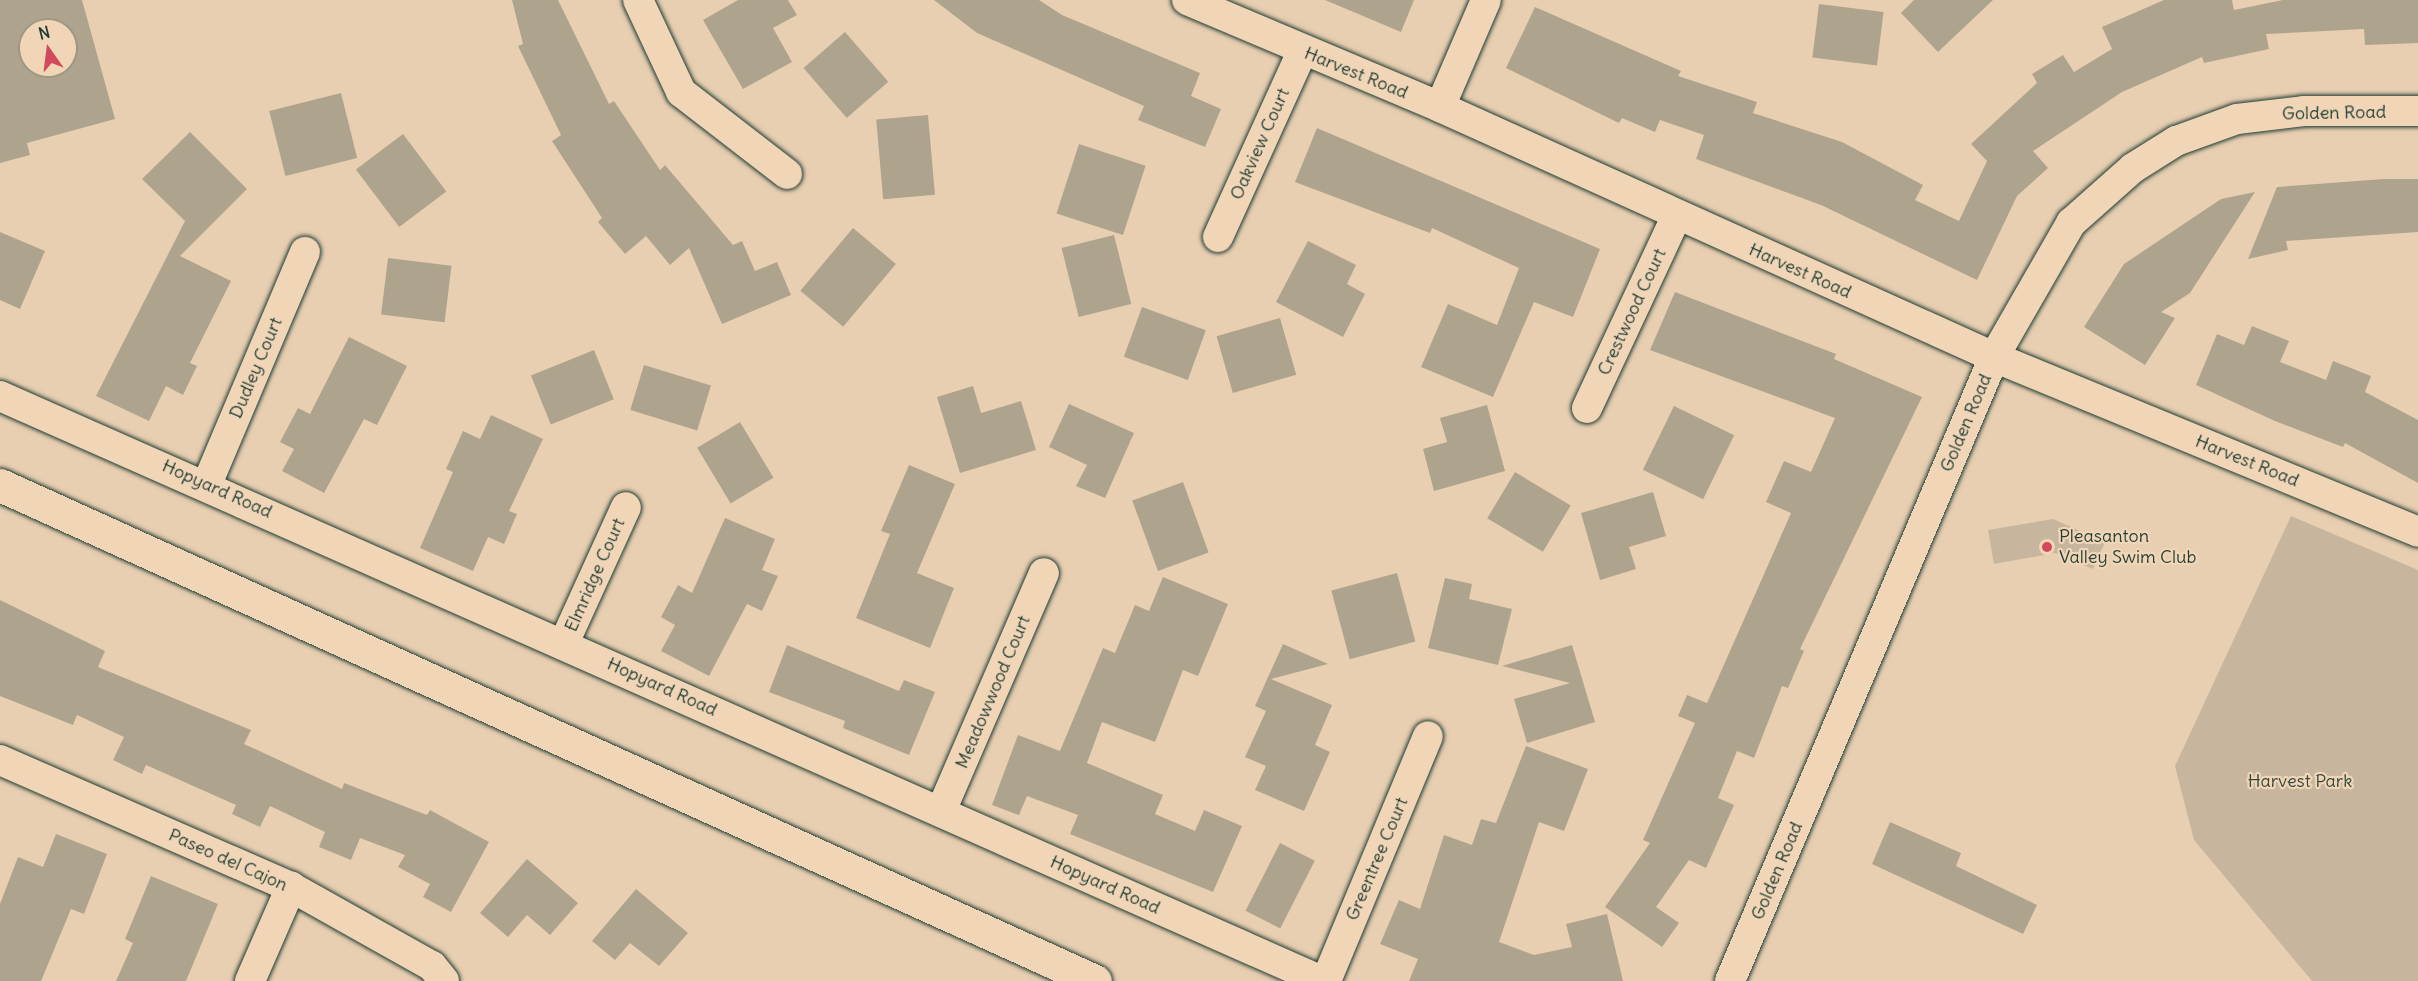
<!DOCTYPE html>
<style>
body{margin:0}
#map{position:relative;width:2418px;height:981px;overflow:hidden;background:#e9cfb2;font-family:Delius,sans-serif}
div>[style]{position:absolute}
.green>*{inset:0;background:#c7b69d}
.building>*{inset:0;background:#aea48d;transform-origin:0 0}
.roads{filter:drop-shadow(0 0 2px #1f3d34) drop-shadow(0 0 2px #1f3d34)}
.street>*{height:30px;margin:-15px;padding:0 15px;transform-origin:15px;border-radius:15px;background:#f1d5b7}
.secondary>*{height:33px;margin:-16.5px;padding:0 16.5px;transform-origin:16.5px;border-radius:16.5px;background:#f1d5b7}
.dots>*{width:16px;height:16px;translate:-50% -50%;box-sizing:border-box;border:3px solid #f1d5b7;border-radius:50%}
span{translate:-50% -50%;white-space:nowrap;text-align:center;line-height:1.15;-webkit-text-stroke:4.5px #f1d5b7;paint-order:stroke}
.street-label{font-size:18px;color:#1f3d34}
.poi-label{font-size:18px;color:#1f3d34}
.left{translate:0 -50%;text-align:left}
.park-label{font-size:18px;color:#30493e}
.north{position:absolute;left:18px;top:18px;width:60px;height:60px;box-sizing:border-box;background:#f1d5b7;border:2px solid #9d9883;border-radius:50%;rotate:346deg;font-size:16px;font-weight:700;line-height:24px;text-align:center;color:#1f3d34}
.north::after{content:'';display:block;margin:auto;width:21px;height:27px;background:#d1495b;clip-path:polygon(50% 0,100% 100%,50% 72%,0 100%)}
</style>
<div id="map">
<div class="green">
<div style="clip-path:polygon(2291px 516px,2418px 570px,2418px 981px,2312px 981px,2194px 840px,2175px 766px)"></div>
<div style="clip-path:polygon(2053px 519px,2105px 542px,2093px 569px,2055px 553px,1994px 564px,1988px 530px)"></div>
</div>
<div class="building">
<div style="clip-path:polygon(evenodd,0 0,82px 0,115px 119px,27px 143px,30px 155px,0 163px,0 0,30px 30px,66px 30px,66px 66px,30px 66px,30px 30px)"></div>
<div style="clip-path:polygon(512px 0,558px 0,609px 104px,614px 101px,660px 170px,665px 165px,733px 245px,742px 241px,755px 271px,777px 262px,791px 295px,722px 324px,689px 248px,670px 265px,646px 236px,625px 254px,598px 222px,602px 218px,552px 141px,561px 135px,518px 46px,523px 44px)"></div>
<div style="clip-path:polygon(738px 0,788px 0,797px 15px,773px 28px,792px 62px,743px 89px,703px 20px)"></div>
<div style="clip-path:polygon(934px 0,1039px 0,1062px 15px,1200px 73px,1191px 96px,1221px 109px,1205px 147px,1138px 120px,1144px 106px,977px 33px)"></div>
<div style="clip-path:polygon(1325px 0,1414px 0,1401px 32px)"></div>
<div style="clip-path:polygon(1914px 0,1993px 0,1938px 52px,1901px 13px)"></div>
<div style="clip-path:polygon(2164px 0,2232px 0,2234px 10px,2283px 0,2418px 0,2418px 43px,2365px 45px,2364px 29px,2266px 34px,2269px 49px,2204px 63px,2202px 57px,2122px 92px,2033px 151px,2048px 168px,2017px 196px,1977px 280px,1821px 205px,1696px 159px,1704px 135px,1660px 120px,1655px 132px,1622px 118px,1619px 123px,1506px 68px,1535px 7px,1681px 71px,1678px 76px,1757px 102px,1753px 113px,1842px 142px,1923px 185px,1915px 200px,1959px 221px,1987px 161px,1971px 144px,2037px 83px,2032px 74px,2063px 55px,2074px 72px,2112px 49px,2102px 27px)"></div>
<div style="left:1819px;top:4px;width:65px;height:54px;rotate:7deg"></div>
<div style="left:845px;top:32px;width:66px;height:55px;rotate:49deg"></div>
<div style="left:341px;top:93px;width:67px;height:74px;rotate:76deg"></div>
<div style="left:928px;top:115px;width:80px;height:52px;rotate:85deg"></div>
<div style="clip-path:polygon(1317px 128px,1600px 249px,1573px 317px,1534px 302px,1493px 397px,1421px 367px,1448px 304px,1497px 325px,1519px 268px,1432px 228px,1430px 233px,1295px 182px)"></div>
<div style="clip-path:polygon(190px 132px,247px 189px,180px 256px,231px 281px,190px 363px,197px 366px,183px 395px,166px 386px,149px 421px,96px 396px,185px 221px,142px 179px)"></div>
<div style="left:403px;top:134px;width:72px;height:59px;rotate:53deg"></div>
<div style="left:1079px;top:144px;width:70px;height:73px;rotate:18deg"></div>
<div style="clip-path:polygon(2384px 179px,2418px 179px,2418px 232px,2286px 241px,2288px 250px,2248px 259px,2277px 187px)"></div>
<div style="clip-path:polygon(2255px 192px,2190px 293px,2161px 312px,2175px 318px,2145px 365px,2084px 327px,2124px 264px,2221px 199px)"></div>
<div style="left:853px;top:228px;width:56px;height:82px;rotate:40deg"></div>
<div style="clip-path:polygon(0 232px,45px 251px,20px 309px,0 300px)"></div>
<div style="left:1114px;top:235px;width:71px;height:54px;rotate:76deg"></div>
<div style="clip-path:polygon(1308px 241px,1356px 265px,1347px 284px,1365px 294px,1343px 337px,1276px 302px)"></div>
<div style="left:388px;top:258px;width:64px;height:57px;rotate:7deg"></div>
<div style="clip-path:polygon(1675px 292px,1836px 354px,1834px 359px,1922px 397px,1800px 649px,1804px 651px,1788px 688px,1782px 686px,1754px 758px,1737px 751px,1718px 798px,1734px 805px,1706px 868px,1689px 860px,1656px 907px,1679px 923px,1662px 947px,1605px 907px,1650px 843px,1643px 840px,1695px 723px,1678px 716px,1687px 695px,1707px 703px,1791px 513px,1766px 502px,1784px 461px,1811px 472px,1835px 418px,1650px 350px)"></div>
<div style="left:1142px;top:307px;width:68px;height:53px;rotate:20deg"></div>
<div style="left:1280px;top:318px;width:59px;height:66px;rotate:74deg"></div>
<div style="clip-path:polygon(2252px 326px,2289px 341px,2280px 362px,2326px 380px,2333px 361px,2371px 376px,2365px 392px,2418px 420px,2418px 483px,2345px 443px,2343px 447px,2275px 421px,2196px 385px,2217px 334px,2244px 345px)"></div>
<div style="clip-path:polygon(349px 337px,407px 366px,377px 425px,364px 419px,324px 493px,282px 471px,294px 449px,280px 442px,298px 408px,310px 414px)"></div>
<div style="left:594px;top:350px;width:53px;height:68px;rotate:68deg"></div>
<div style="left:644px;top:365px;width:70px;height:47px;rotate:17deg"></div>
<div style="clip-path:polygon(973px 386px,981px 413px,1021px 401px,1036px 450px,960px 473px,937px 397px)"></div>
<div style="clip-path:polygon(1069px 404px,1134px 433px,1105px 498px,1076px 486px,1087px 465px,1049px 447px)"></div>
<div style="clip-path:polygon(1487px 405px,1505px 471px,1434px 491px,1423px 449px,1447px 442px,1440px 418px)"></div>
<div style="left:1674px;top:406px;width:67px;height:71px;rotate:26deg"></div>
<div style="clip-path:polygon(491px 415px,543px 439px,509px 511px,517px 514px,504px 544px,488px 537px,473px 571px,420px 548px,453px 472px,446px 469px,463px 431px,480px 439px)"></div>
<div style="left:740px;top:422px;width:65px;height:50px;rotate:59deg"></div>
<div style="clip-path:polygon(909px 465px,955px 484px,917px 573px,954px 588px,930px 648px,856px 618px,890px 534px,881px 531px)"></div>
<div style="left:1515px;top:472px;width:65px;height:54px;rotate:31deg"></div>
<div style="left:1183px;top:482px;width:75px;height:54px;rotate:70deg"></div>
<div style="clip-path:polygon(1653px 492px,1666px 536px,1629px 547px,1636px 569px,1600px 580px,1581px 513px)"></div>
<div style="clip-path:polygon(725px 518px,775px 539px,762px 570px,778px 576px,762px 611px,747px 604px,709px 676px,661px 651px,675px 625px,661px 617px,678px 585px,692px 593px)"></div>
<div style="left:1397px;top:573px;width:71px;height:68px;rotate:75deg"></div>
<div style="clip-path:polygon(1163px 577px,1228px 604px,1198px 676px,1183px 670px,1155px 742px,1102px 722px,1087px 763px,1163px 795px,1155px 814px,1195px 831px,1204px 810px,1242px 826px,1213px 892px,1070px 834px,1078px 815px,1027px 796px,1019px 815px,992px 805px,1018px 735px,1060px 751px,1103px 648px,1115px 653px,1135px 605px,1149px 611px)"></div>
<div style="clip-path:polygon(1445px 578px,1472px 584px,1469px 599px,1512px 609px,1498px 665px,1428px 648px)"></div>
<div style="clip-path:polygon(0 600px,105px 651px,98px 667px,251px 730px,244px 744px,342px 789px,344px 783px,427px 815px,430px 810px,489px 842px,451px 912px,423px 897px,430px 884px,398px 867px,405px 855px,360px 838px,351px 860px,319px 847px,325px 832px,270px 806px,260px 827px,232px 814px,236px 805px,146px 765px,142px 774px,113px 760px,124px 737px,77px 715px,73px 725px,0 696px)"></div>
<div style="clip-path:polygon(1283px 644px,1328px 664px,1271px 679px,1332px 705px,1315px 745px,1330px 752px,1304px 811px,1255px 790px,1266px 766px,1245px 757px,1266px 711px,1255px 706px)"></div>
<div style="clip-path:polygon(787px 645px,899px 691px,904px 680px,935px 692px,909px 755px,843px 728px,845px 721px,769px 692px)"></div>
<div style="clip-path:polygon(1572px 645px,1595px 722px,1527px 743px,1514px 699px,1570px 683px,1502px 666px)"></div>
<div style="clip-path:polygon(1526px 746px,1588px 769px,1564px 831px,1539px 822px,1499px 942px,1534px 955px,1572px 947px,1566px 924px,1607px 914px,1623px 981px,1409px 981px,1418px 959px,1380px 944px,1399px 900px,1420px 909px,1444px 835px,1472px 845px,1481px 819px,1496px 823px)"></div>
<div style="clip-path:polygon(1890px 822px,1961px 853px,1956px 866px,2037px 905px,2023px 934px,1872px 864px)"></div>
<div style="clip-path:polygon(56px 834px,107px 854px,84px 914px,71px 909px,41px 981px,0 981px,0 904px,18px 857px,43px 867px)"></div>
<div style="left:1280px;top:843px;width:39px;height:76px;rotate:27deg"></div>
<div style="clip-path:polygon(527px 859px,578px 903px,550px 935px,527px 915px,508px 937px,480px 913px)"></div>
<div style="clip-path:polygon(151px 876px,218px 904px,186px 981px,116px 981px,133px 943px,125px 939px)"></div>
<div style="clip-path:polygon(636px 889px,688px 933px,659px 966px,630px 943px,615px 960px,592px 941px)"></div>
</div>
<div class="roads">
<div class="street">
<div style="left:638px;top:0;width:102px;rotate:64.9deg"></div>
<div style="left:681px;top:92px;width:134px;rotate:37.7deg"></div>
<div style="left:1187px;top:0;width:275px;rotate:22.9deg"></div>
<div style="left:1440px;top:107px;width:608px;rotate:24.29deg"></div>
<div style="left:1994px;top:357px;width:459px;rotate:22.4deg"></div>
<div style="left:1440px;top:107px;width:116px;rotate:-66.7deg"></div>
<div style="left:1218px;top:237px;width:203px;rotate:-65.6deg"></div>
<div style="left:0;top:396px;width:1446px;rotate:23.87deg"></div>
<div style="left:1587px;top:408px;width:211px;rotate:-65deg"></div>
<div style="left:207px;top:484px;width:252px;rotate:-67.1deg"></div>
<div style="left:564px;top:643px;width:149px;rotate:-65.5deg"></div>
<div style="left:0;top:760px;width:318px;rotate:23.6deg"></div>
<div style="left:291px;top:887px;width:162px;rotate:29.3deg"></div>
<div style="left:432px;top:966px;width:19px;rotate:51deg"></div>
<div style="left:941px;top:811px;width:259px;rotate:-66.6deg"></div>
<div style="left:250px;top:981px;width:103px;rotate:-66.4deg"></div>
<div style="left:1326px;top:981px;width:265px;rotate:-67.4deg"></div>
<div style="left:1730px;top:981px;width:678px;rotate:-67.07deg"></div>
<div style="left:1994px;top:357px;width:155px;rotate:-60.1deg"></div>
<div style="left:2071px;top:223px;width:83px;rotate:-41.6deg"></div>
<div style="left:2133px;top:168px;width:51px;rotate:-32.1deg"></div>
<div style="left:2176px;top:141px;width:65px;rotate:-19.8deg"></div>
<div style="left:2237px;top:119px;width:67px;rotate:-6.8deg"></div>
<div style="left:2304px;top:111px;width:114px"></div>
</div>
<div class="secondary">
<div style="left:0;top:485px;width:1202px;rotate:24.37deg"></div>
</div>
</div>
<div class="dots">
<div style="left:2047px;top:547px;background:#d1495b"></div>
</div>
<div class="street-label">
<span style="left:1356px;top:73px;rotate:22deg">Harvest Road</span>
<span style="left:2334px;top:113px;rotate:-1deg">Golden Road</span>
<span style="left:1260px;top:144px;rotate:-66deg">Oakview Court</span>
<span style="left:1800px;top:271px;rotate:24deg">Harvest Road</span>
<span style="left:1632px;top:312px;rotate:-65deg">Crestwood Court</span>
<span style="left:256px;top:368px;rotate:-67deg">Dudley Court</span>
<span style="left:1966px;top:423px;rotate:-67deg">Golden Road</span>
<span style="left:2247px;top:461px;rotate:22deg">Harvest Road</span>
<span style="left:217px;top:489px;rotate:24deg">Hopyard Road</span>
<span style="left:595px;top:575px;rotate:-66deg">Elmridge Court</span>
<span style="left:662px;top:687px;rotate:24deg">Hopyard Road</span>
<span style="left:993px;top:692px;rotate:-67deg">Meadowwood Court</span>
<span style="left:1377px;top:859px;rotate:-67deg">Greentree Court</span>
<span style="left:228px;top:860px;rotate:24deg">Paseo del Cajon</span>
<span style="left:1777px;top:871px;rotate:-67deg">Golden Road</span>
<span style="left:1105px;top:885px;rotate:24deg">Hopyard Road</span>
</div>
<div class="poi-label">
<span class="left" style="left:2059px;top:547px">Pleasanton<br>Valley Swim Club</span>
</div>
<div class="park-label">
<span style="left:2300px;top:781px">Harvest Park</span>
</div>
<div class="north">N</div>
</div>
